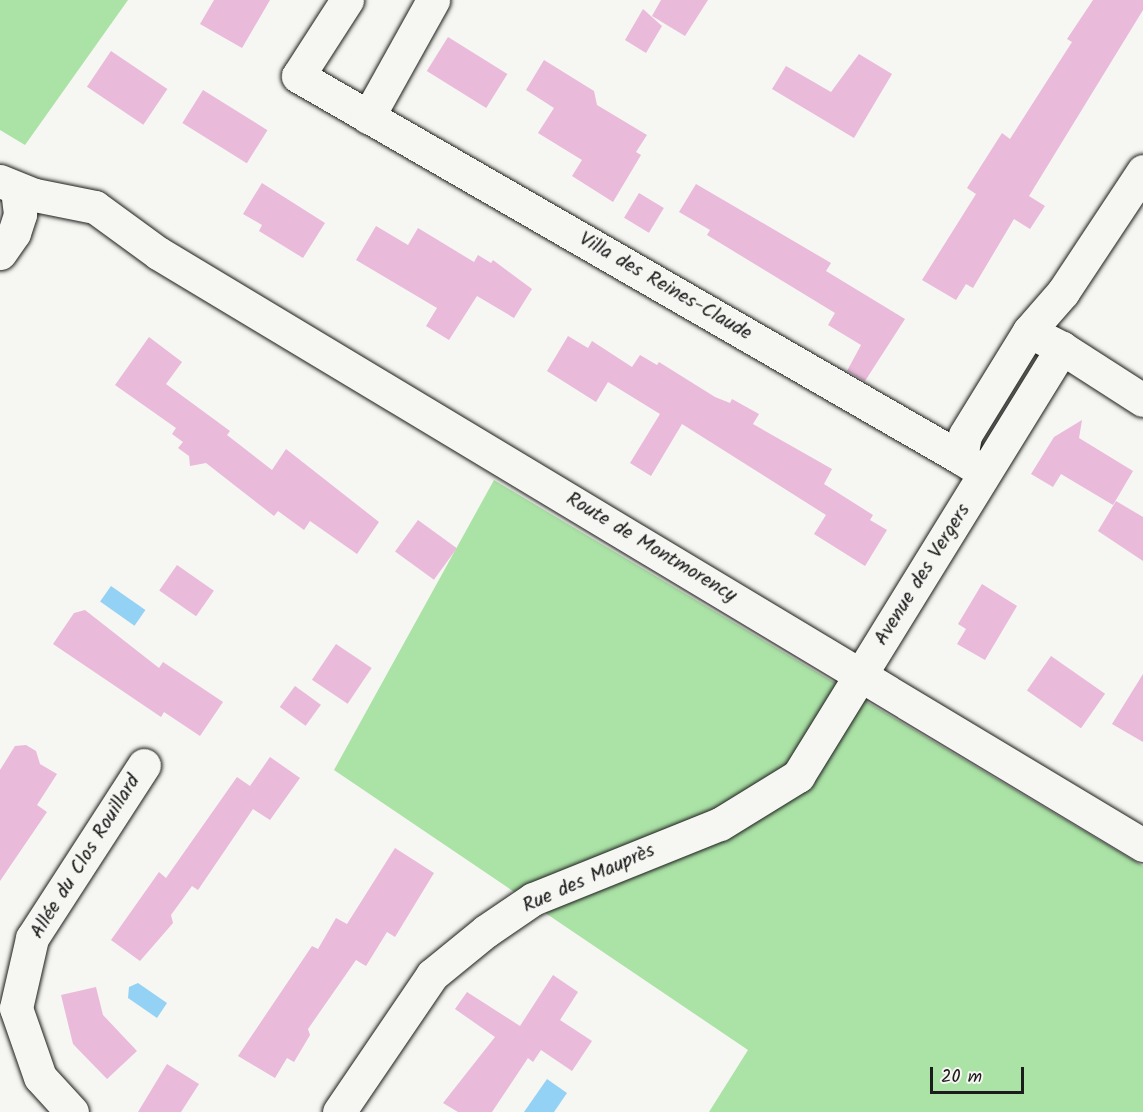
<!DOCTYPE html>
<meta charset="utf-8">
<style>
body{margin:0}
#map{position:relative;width:1143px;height:1112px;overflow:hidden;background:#f6f6f2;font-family:Kalam,sans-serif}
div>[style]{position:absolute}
.green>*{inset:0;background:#abe2a6}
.water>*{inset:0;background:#94d2f5;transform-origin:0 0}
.building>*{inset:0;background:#eabada;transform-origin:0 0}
.roads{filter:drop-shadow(0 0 2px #1c1c1c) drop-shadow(0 0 2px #1c1c1c)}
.minor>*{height:33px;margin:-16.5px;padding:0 16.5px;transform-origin:16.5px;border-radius:16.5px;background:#f6f6f2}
.tertiary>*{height:33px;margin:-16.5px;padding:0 16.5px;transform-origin:16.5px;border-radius:16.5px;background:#f6f6f2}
span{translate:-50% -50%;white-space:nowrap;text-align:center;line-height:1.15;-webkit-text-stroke:5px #f6f6f2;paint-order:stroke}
.street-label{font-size:20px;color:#1c1c1c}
.scale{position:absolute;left:930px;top:1067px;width:94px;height:27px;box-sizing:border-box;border:3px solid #1c1c1c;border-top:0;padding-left:8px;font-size:18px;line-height:21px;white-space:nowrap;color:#1c1c1c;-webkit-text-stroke:4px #f6f6f2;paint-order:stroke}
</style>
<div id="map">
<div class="green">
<div style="clip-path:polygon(0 0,128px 0,25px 145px,0 130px)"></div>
<div style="clip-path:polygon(494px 480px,1143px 866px,1143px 1112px,709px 1112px,748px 1050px,334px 770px)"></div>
</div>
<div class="water">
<div style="left:111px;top:586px;width:42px;height:19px;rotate:35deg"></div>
<div style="clip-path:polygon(138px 983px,167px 1003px,157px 1018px,128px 998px,129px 987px)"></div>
<div style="clip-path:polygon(547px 1079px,567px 1093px,554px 1112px,524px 1112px)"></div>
</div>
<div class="building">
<div style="clip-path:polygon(214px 0,270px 0,242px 48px,200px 24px)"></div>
<div style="clip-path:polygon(661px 0,708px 0,685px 36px,652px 16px)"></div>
<div style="clip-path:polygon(1093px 0,1143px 0,1143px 10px,1029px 196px,1045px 206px,1030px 229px,1014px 219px,973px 288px,966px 284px,956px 300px,922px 280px,976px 194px,967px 188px,1002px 133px,1010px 139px,1072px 42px,1067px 39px)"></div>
<div style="clip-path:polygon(643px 9px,662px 26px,646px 53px,625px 40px)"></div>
<div style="left:448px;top:37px;width:70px;height:40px;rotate:32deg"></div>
<div style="left:111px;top:51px;width:68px;height:43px;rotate:34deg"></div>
<div style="clip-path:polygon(859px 54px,892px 74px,854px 138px,772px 89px,786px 66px,831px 92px)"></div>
<div style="clip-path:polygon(544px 60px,594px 91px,597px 105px,647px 135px,636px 152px,641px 155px,613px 202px,572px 176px,582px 160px,538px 133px,554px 108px,526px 90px)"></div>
<div style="left:203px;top:90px;width:76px;height:39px;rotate:32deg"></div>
<div style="clip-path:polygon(262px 183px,325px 223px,303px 258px,259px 231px,262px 225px,243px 214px)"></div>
<div style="clip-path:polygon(696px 184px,831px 263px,826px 271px,905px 319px,865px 381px,847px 371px,861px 345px,828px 325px,835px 313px,707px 235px,710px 230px,679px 212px)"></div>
<div style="left:639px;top:193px;width:29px;height:29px;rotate:31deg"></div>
<div style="clip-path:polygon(376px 226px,408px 245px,418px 228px,474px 262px,478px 255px,491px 263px,493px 260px,532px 289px,514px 318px,477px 296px,449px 340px,426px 326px,437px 308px,356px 260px)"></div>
<div style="clip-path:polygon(568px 336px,588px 348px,592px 341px,632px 367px,640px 355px,657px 365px,659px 362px,715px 397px,730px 403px,732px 399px,759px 414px,753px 424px,832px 469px,824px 484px,873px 515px,870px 520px,887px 530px,865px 566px,814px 534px,826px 515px,682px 424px,651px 476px,630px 463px,660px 414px,608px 382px,596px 402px,547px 371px)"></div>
<div style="clip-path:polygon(149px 337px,182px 362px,166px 384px,230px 431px,227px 435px,272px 470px,286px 449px,379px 522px,357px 554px,310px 521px,304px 530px,278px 511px,274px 516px,206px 463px,190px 466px,189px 456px,178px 448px,183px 442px,172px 434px,176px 428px,115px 385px)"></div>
<div style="clip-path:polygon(1082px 420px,1079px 438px,1133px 471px,1113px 505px,1061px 474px,1053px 487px,1031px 474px,1054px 437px)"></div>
<div style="clip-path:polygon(1116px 501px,1143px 517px,1143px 561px,1098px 531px)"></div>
<div style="left:418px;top:520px;width:48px;height:39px;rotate:36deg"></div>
<div style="left:177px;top:565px;width:45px;height:31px;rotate:35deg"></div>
<div style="clip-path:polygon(982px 584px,1017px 606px,985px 660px,957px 644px,966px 629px,958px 624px)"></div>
<div style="clip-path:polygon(85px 610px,159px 668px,163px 662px,223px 702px,200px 736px,164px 712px,161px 717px,53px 644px,74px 613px)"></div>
<div style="left:336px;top:644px;width:43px;height:43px;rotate:34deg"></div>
<div style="left:1051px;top:656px;width:66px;height:42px;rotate:35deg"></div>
<div style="clip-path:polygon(1143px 674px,1143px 742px,1112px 724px)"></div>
<div style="left:295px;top:686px;width:32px;height:26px;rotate:36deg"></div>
<div style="clip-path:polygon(26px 745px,36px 751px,40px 764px,57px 774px,37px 805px,47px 812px,0 881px,0 770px,15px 746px)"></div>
<div style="clip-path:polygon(270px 757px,300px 778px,270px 820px,253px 809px,198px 890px,192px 886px,171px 915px,173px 923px,140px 961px,111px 940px,159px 872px,166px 878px,237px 777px,250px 786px)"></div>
<div style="clip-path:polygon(395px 848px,434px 873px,395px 937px,387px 932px,366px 966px,356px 960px,308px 1029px,310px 1035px,294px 1062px,287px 1058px,275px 1078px,238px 1056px,312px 946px,318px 949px,336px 918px,347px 924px)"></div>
<div style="clip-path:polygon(553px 975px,578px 992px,560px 1020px,592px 1041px,572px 1071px,541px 1050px,533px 1062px,528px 1058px,492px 1112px,458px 1112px,443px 1103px,495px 1037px,455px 1009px,467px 992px,520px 1026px)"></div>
<div style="clip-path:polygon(96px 987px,103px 1015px,137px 1051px,107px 1079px,73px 1044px,61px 995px)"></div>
<div style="clip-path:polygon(167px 1064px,199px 1084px,181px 1112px,138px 1112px)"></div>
</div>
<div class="roads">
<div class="minor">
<div style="left:347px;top:0;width:90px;rotate:122.8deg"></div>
<div style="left:298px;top:76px;width:765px;rotate:29.95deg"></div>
<div style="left:368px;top:117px;width:134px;rotate:-60.9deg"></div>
<div style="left:0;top:253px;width:24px;rotate:-55deg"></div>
<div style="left:14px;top:233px;width:20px;rotate:-72deg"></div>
<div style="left:20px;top:214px;width:24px;rotate:-97deg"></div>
<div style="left:1062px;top:348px;width:96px;rotate:32.7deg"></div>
<div style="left:977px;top:468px;width:19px;rotate:-148deg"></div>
<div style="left:961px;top:458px;width:23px;rotate:-80deg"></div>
<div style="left:965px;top:435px;width:122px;rotate:-58.4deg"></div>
<div style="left:1029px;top:331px;width:52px;rotate:-48.9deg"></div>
<div style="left:1063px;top:292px;width:145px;rotate:-56.5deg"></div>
<div style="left:72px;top:1112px;width:47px;rotate:-132.4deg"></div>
<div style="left:40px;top:1077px;width:73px;rotate:-109.2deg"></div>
<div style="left:16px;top:1008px;width:72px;rotate:-77.1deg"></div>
<div style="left:32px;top:938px;width:206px;rotate:-57.1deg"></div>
<div style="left:339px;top:1112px;width:166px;rotate:-55.8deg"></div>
<div style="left:432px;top:975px;width:70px;rotate:-39.2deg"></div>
<div style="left:486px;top:931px;width:57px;rotate:-34.2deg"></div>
<div style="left:533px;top:899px;width:201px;rotate:-21.9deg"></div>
<div style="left:720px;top:824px;width:92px;rotate:-31.6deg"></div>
<div style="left:798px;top:776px;width:503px;rotate:-58.33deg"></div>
<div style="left:1062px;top:348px;width:37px;rotate:-153deg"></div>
</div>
<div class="tertiary">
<div style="left:0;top:181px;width:38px;rotate:22deg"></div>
<div style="left:35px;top:195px;width:61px;rotate:11.3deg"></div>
<div style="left:95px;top:207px;width:78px;rotate:36.1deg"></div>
<div style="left:158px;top:253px;width:1149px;rotate:31.01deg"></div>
</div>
</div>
<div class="street-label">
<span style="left:665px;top:287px;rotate:30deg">Villa des Reines-Claude</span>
<span style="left:651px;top:548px;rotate:31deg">Route de Montmorency</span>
<span style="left:923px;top:575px;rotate:-58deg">Avenue des Vergers</span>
<span style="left:86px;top:857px;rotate:-58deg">Allée du Clos Rouillard</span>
<span style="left:589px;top:879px;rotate:-24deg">Rue des Mauprès</span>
</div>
<div class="scale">20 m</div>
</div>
